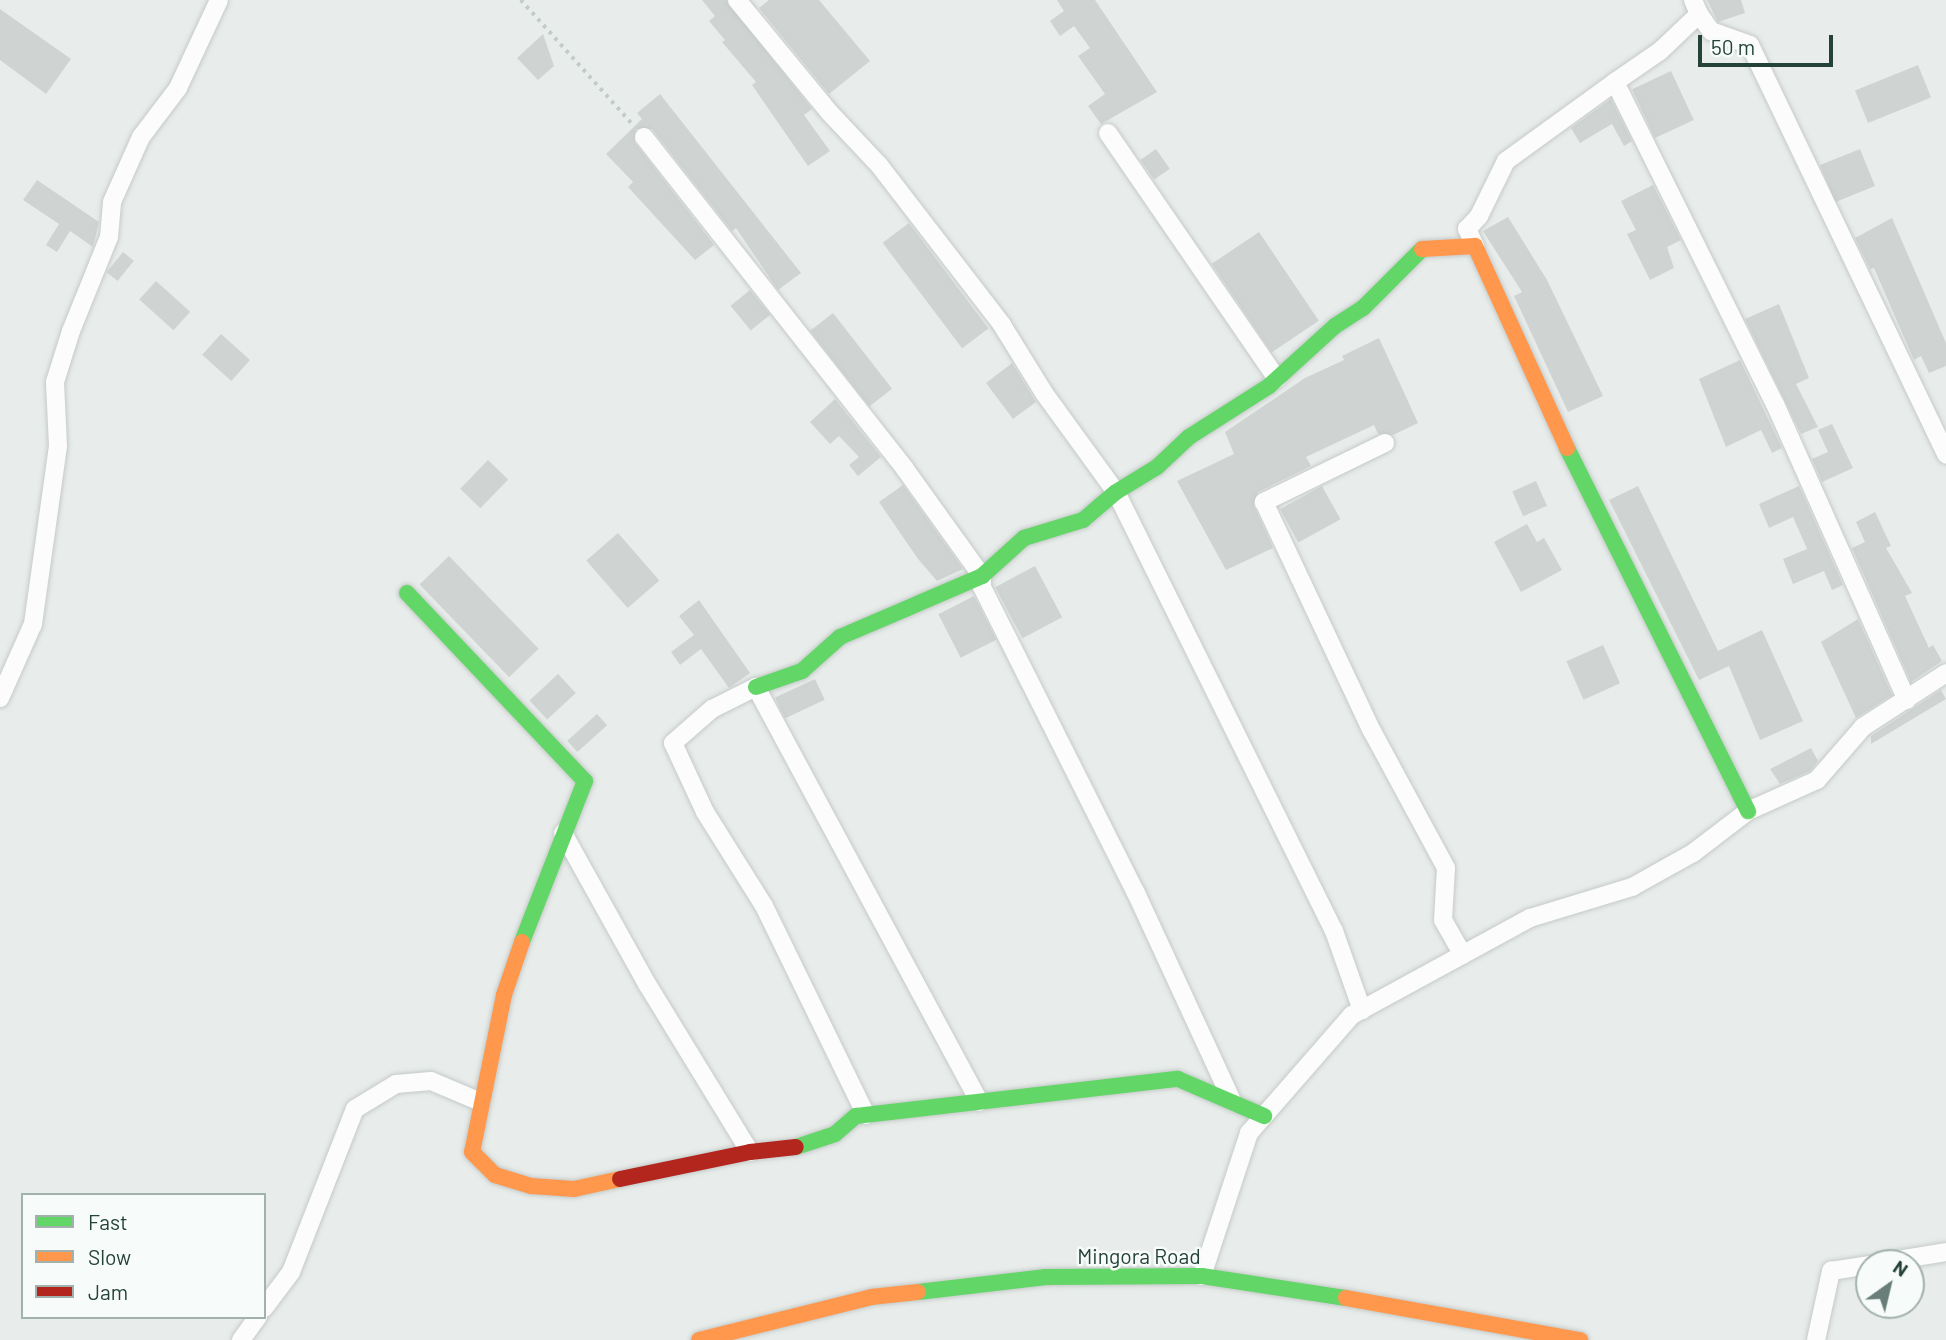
<!DOCTYPE html>
<style>
body{margin:0}
#map{position:relative;width:1946px;height:1340px;overflow:hidden;background:#e8edeb;font-family:Barlow,sans-serif}
div>[style]{position:absolute}
.building>*{inset:0;background:#cfd4d2;transform-origin:0 0}
.path>*{height:3.5px;margin-top:-1.75px;transform-origin:0;background:repeating-linear-gradient(90deg,#c3ccca 0 3.5px,transparent 0 8.5px)}
.roads{filter:drop-shadow(0 0 2px #c5cac8) drop-shadow(0 0 2px #c5cac8)}
.street>*{height:18px;margin:-9px;padding:0 9px;transform-origin:9px;border-radius:9px;background:#fcfcfc}
.fast>*{height:16px;margin:-8px;padding:0 8px;transform-origin:8px;border-radius:8px;background:#63d668}
.slow>*{height:16px;margin:-8px;padding:0 8px;transform-origin:8px;border-radius:8px;background:#ff974d}
.jam>*{height:16px;margin:-8px;padding:0 8px;transform-origin:8px;border-radius:8px;background:#b3261e}
span{translate:-50% -50%;white-space:nowrap;text-align:center;line-height:1.15;-webkit-text-stroke:5px #f7fbf9;paint-order:stroke}
.street-label{font-size:21px;color:#24423a}
.legend{position:absolute;left:21px;top:1193px;width:245px;height:126px;box-sizing:border-box;background:#f7fbf9;border:2px solid #a3b1ad;margin:0;padding:9px 12px;list-style:none;font-size:21px;color:#24423a}
.legend li{display:flex;align-items:center;gap:14px;height:35px}
.legend b{width:35px;border:2px solid #a3b1ad}
.north{position:absolute;left:1855px;top:1249px;width:70px;height:70px;box-sizing:border-box;background:#f7fbf9;border:2px solid #a3b1ad;border-radius:50%;rotate:34deg;font-size:19px;font-weight:700;line-height:28px;text-align:center;color:#24423a}
.north::after{content:'';display:block;margin:auto;width:24px;height:32px;background:#697e78;clip-path:polygon(50% 0,100% 100%,50% 72%,0 100%)}
.scale{position:absolute;left:1698px;top:35px;width:135px;height:32px;box-sizing:border-box;border:4px solid #24423a;border-top:0;padding-left:9px;font-size:21px;line-height:24px;white-space:nowrap;color:#24423a;-webkit-text-stroke:5px #f7fbf9;paint-order:stroke}
</style>
<div id="map">
<div class="building">
<div style="clip-path:polygon(702px 0,726px 0,812px 109px,804px 115px,830px 151px,808px 166px,752px 85px,756px 82px,722px 42px,725px 40px,709px 21px,715px 16px)"></div>
<div style="clip-path:polygon(769px 0,819px 0,870px 61px,829px 94px,759px 8px)"></div>
<div style="clip-path:polygon(1057px 0,1095px 0,1157px 92px,1101px 124px,1088px 106px,1105px 94px,1078px 56px,1090px 48px,1074px 26px,1060px 36px,1050px 21px,1064px 11px)"></div>
<div style="clip-path:polygon(1707px 0,1741px 0,1745px 13px,1718px 22px)"></div>
<div style="clip-path:polygon(0 9px,71px 59px,46px 94px,0 60px)"></div>
<div style="clip-path:polygon(543px 34px,554px 66px,538px 80px,517px 58px)"></div>
<div style="left:1918px;top:65px;width:35px;height:68px;rotate:68deg"></div>
<div style="left:1671px;top:71px;width:54px;height:43px;rotate:65deg"></div>
<div style="clip-path:polygon(660px 94px,801px 273px,778px 290px,736px 228px,732px 231px,652px 129px,636px 129px,635px 143px,714px 245px,695px 260px,628px 187px,633px 182px,606px 154px,642px 119px,637px 113px)"></div>
<div style="clip-path:polygon(1611px 99px,1632px 141px,1624px 146px,1612px 124px,1580px 143px,1571px 128px)"></div>
<div style="left:1156px;top:149px;width:24px;height:19px;rotate:55deg"></div>
<div style="left:1860px;top:149px;width:40px;height:43px;rotate:68deg"></div>
<div style="clip-path:polygon(37px 180px,99px 222px,93px 247px,70px 231px,57px 252px,46px 245px,59px 224px,23px 200px)"></div>
<div style="clip-path:polygon(1653px 185px,1681px 240px,1667px 247px,1674px 268px,1650px 280px,1627px 234px,1636px 230px,1621px 201px)"></div>
<div style="clip-path:polygon(1508px 217px,1547px 280px,1603px 396px,1568px 412px,1514px 296px,1522px 292px,1483px 231px)"></div>
<div style="clip-path:polygon(1892px 218px,1946px 343px,1946px 366px,1929px 373px,1921px 356px,1914px 360px,1874px 268px,1870px 269px,1855px 238px)"></div>
<div style="left:909px;top:223px;width:132px;height:33px;rotate:53deg"></div>
<div style="left:1259px;top:232px;width:107px;height:57px;rotate:56deg"></div>
<div style="left:123px;top:252px;width:14px;height:26px;rotate:39deg"></div>
<div style="left:156px;top:281px;width:46px;height:25px;rotate:42deg"></div>
<div style="left:750px;top:290px;width:32px;height:25px;rotate:51deg"></div>
<div style="clip-path:polygon(1779px 304px,1809px 378px,1796px 384px,1818px 427px,1801px 434px,1745px 319px)"></div>
<div style="left:833px;top:313px;width:96px;height:29px;rotate:52deg"></div>
<div style="left:221px;top:334px;width:39px;height:28px;rotate:42deg"></div>
<div style="clip-path:polygon(1379px 338px,1418px 423px,1393px 435px,1378px 434px,1374px 425px,1306px 457px,1311px 466px,1258px 492px,1254px 506px,1273px 548px,1226px 570px,1177px 481px,1234px 454px,1225px 432px,1305px 378px,1344px 360px,1342px 356px)"></div>
<div style="clip-path:polygon(1740px 360px,1782px 448px,1772px 453px,1761px 430px,1726px 447px,1699px 379px)"></div>
<div style="clip-path:polygon(1012px 363px,1036px 402px,1013px 419px,986px 383px)"></div>
<div style="clip-path:polygon(835px 399px,881px 457px,858px 476px,849px 465px,859px 457px,839px 436px,830px 444px,810px 422px)"></div>
<div style="clip-path:polygon(1832px 424px,1853px 468px,1822px 482px,1812px 459px,1828px 452px,1818px 430px)"></div>
<div style="left:488px;top:460px;width:28px;height:40px;rotate:44deg"></div>
<div style="left:1536px;top:481px;width:27px;height:26px;rotate:66deg"></div>
<div style="clip-path:polygon(903px 485px,963px 569px,937px 581px,918px 559px,879px 502px)"></div>
<div style="left:1322px;top:486px;width:38px;height:48px;rotate:61deg"></div>
<div style="clip-path:polygon(1638px 486px,1718px 651px,1762px 630px,1803px 721px,1760px 740px,1729px 666px,1699px 680px,1609px 500px)"></div>
<div style="clip-path:polygon(1799px 486px,1843px 585px,1832px 590px,1824px 571px,1793px 584px,1783px 559px,1807px 549px,1793px 517px,1769px 528px,1759px 504px)"></div>
<div style="clip-path:polygon(1875px 512px,1891px 546px,1886px 548px,1912px 593px,1905px 596px,1929px 648px,1933px 645px,1942px 661px,1911px 682px,1852px 548px,1865px 542px,1856px 522px)"></div>
<div style="clip-path:polygon(1527px 524px,1537px 542px,1544px 538px,1562px 570px,1521px 592px,1494px 542px)"></div>
<div style="left:618px;top:533px;width:63px;height:42px;rotate:49deg"></div>
<div style="left:449px;top:556px;width:129px;height:41px;rotate:46deg"></div>
<div style="left:1035px;top:566px;width:58px;height:45px;rotate:62deg"></div>
<div style="left:974px;top:596px;width:49px;height:40px;rotate:63deg"></div>
<div style="clip-path:polygon(699px 600px,750px 673px,729px 688px,701px 649px,680px 665px,671px 652px,694px 635px,679px 616px)"></div>
<div style="clip-path:polygon(1858px 619px,1892px 695px,1856px 718px,1821px 642px)"></div>
<div style="left:1603px;top:645px;width:42px;height:40px;rotate:66deg"></div>
<div style="left:558px;top:674px;width:26px;height:39px;rotate:47deg"></div>
<div style="left:815px;top:679px;width:23px;height:44px;rotate:65deg"></div>
<div style="clip-path:polygon(1941px 690px,1946px 699px,1871px 744px,1871px 736px)"></div>
<div style="left:597px;top:714px;width:15px;height:40px;rotate:48deg"></div>
<div style="clip-path:polygon(1811px 748px,1818px 761px,1810px 771px,1780px 784px,1770px 769px)"></div>
</div>
<div class="path">
<div style="left:521px;top:0;width:169px;rotate:48.1deg"></div>
</div>
<div class="roads">
<div class="street">
<div style="left:737px;top:0;width:145px;rotate:50.6deg"></div>
<div style="left:829px;top:112px;width:73px;rotate:46.7deg"></div>
<div style="left:879px;top:165px;width:202px;rotate:52.4deg"></div>
<div style="left:1002px;top:325px;width:80px;rotate:58.3deg"></div>
<div style="left:1044px;top:393px;width:122px;rotate:54deg"></div>
<div style="left:1116px;top:492px;width:490px;rotate:63.6deg"></div>
<div style="left:1334px;top:931px;width:84px;rotate:70.5deg"></div>
<div style="left:1693px;top:0;width:15px;rotate:67deg"></div>
<div style="left:1699px;top:14px;width:54px;rotate:136.5deg"></div>
<div style="left:1660px;top:51px;width:55px;rotate:145.4deg"></div>
<div style="left:1615px;top:82px;width:360px;rotate:63.6deg"></div>
<div style="left:1775px;top:404px;width:324px;rotate:66deg"></div>
<div style="left:1699px;top:14px;width:21px;rotate:55deg"></div>
<div style="left:1711px;top:31px;width:41px;rotate:19.7deg"></div>
<div style="left:1750px;top:45px;width:454px;rotate:64.4deg"></div>
<div style="left:1108px;top:133px;width:298px;rotate:55.5deg"></div>
<div style="left:644px;top:137px;width:422px;rotate:51.8deg"></div>
<div style="left:905px;top:469px;width:132px;rotate:54.3deg"></div>
<div style="left:982px;top:576px;width:11px;rotate:90deg"></div>
<div style="left:982px;top:587px;width:343px;rotate:63.3deg"></div>
<div style="left:1136px;top:893px;width:227px;rotate:65.2deg"></div>
<div style="left:1475px;top:246px;width:19px;rotate:-115deg"></div>
<div style="left:1467px;top:229px;width:18px;rotate:-47deg"></div>
<div style="left:1479px;top:216px;width:61px;rotate:-63.9deg"></div>
<div style="left:1506px;top:161px;width:135px;rotate:-35.9deg"></div>
<div style="left:1385px;top:443px;width:135px;rotate:154deg"></div>
<div style="left:1264px;top:502px;width:253px;rotate:64.8deg"></div>
<div style="left:1372px;top:731px;width:156px;rotate:61.6deg"></div>
<div style="left:1446px;top:868px;width:52px;rotate:93.3deg"></div>
<div style="left:1443px;top:920px;width:40px;rotate:60.3deg"></div>
<div style="left:0;top:698px;width:81px;rotate:-66deg"></div>
<div style="left:33px;top:624px;width:180px;rotate:-82deg"></div>
<div style="left:58px;top:446px;width:64px;rotate:-92.7deg"></div>
<div style="left:55px;top:382px;width:53px;rotate:-72.6deg"></div>
<div style="left:71px;top:331px;width:101px;rotate:-68deg"></div>
<div style="left:109px;top:237px;width:35px;rotate:-85deg"></div>
<div style="left:112px;top:202px;width:71px;rotate:-66deg"></div>
<div style="left:141px;top:137px;width:61px;rotate:-52.9deg"></div>
<div style="left:178px;top:88px;width:97px;rotate:-65deg"></div>
<div style="left:563px;top:833px;width:173px;rotate:60.9deg"></div>
<div style="left:647px;top:984px;width:197px;rotate:58.5deg"></div>
<div style="left:866px;top:1115px;width:233px;rotate:-116deg"></div>
<div style="left:764px;top:906px;width:111px;rotate:-122.1deg"></div>
<div style="left:705px;top:812px;width:76px;rotate:-114.9deg"></div>
<div style="left:673px;top:743px;width:52px;rotate:-41.1deg"></div>
<div style="left:712px;top:709px;width:49px;rotate:-26.6deg"></div>
<div style="left:756px;top:687px;width:471px;rotate:61.7deg"></div>
<div style="left:1879px;top:1263px;width:68px;rotate:-9.3deg"></div>
<div style="left:1202px;top:1276px;width:151px;rotate:-71.8deg"></div>
<div style="left:1249px;top:1133px;width:157px;rotate:-48.9deg"></div>
<div style="left:1352px;top:1015px;width:203px;rotate:-28.6deg"></div>
<div style="left:1530px;top:918px;width:107px;rotate:-16.9deg"></div>
<div style="left:1632px;top:887px;width:70px;rotate:-29.1deg"></div>
<div style="left:1693px;top:853px;width:69px;rotate:-37.4deg"></div>
<div style="left:1748px;top:811px;width:76px;rotate:-24.2deg"></div>
<div style="left:1817px;top:780px;width:70px;rotate:-49deg"></div>
<div style="left:1863px;top:727px;width:99px;rotate:-33deg"></div>
<div style="left:264px;top:1308px;width:45px;rotate:-53.1deg"></div>
<div style="left:291px;top:1272px;width:175px;rotate:-68.6deg"></div>
<div style="left:355px;top:1109px;width:48px;rotate:-31.4deg"></div>
<div style="left:396px;top:1084px;width:35px;rotate:-5deg"></div>
<div style="left:431px;top:1081px;width:54px;rotate:22.8deg"></div>
<div style="left:241px;top:1340px;width:29px;rotate:-54deg"></div>
<div style="left:1816px;top:1340px;width:71px;rotate:-77.7deg"></div>
<div style="left:1831px;top:1271px;width:38px;rotate:-9deg"></div>
</div>
<div class="fast">
<div style="left:1567px;top:448px;width:406px;rotate:63.5deg"></div>
<div style="left:407px;top:593px;width:259px;rotate:46.6deg"></div>
<div style="left:585px;top:781px;width:173px;rotate:111.4deg"></div>
<div style="left:756px;top:687px;width:49px;rotate:-19.2deg"></div>
<div style="left:802px;top:671px;width:51px;rotate:-41.8deg"></div>
<div style="left:840px;top:637px;width:155px;rotate:-23.2deg"></div>
<div style="left:982px;top:576px;width:57px;rotate:-42.1deg"></div>
<div style="left:1024px;top:538px;width:62px;rotate:-17deg"></div>
<div style="left:1083px;top:520px;width:43px;rotate:-40.3deg"></div>
<div style="left:1116px;top:492px;width:48px;rotate:-31.4deg"></div>
<div style="left:1157px;top:467px;width:44px;rotate:-43.2deg"></div>
<div style="left:1189px;top:437px;width:95px;rotate:-32.5deg"></div>
<div style="left:1269px;top:386px;width:89px;rotate:-42.3deg"></div>
<div style="left:1335px;top:326px;width:33px;rotate:-33deg"></div>
<div style="left:1363px;top:308px;width:83px;rotate:-45deg"></div>
<div style="left:796px;top:1147px;width:41px;rotate:-18.4deg"></div>
<div style="left:835px;top:1134px;width:28px;rotate:-41deg"></div>
<div style="left:856px;top:1116px;width:324px;rotate:-6.6deg"></div>
<div style="left:1178px;top:1079px;width:94px;rotate:23.3deg"></div>
<div style="left:918px;top:1292px;width:129px;rotate:-6.7deg"></div>
<div style="left:1046px;top:1277px;width:156px;rotate:-0.4deg"></div>
<div style="left:1202px;top:1276px;width:146px;rotate:8.7deg"></div>
</div>
<div class="slow">
<div style="left:1422px;top:249px;width:53px;rotate:-3.2deg"></div>
<div style="left:1475px;top:246px;width:222px;rotate:65.5deg"></div>
<div style="left:522px;top:942px;width:56px;rotate:108.8deg"></div>
<div style="left:504px;top:995px;width:160px;rotate:101.5deg"></div>
<div style="left:472px;top:1152px;width:33px;rotate:45deg"></div>
<div style="left:495px;top:1175px;width:38px;rotate:17deg"></div>
<div style="left:531px;top:1186px;width:43px;rotate:4deg"></div>
<div style="left:574px;top:1189px;width:47px;rotate:-12.3deg"></div>
<div style="left:1346px;top:1298px;width:238px;rotate:10.2deg"></div>
<div style="left:699px;top:1340px;width:177px;rotate:-14deg"></div>
<div style="left:871px;top:1297px;width:47px;rotate:-6.1deg"></div>
</div>
<div class="jam">
<div style="left:620px;top:1179px;width:133px;rotate:-11.7deg"></div>
<div style="left:750px;top:1152px;width:46px;rotate:-6.2deg"></div>
</div>
</div>
<div class="street-label">
<span style="left:1139px;top:1256px">Mingora Road</span>
</div>
<ul class="legend">
<li><b style="height:9px;background:#63d668"></b>Fast</li>
<li><b style="height:9px;background:#ff974d"></b>Slow</li>
<li><b style="height:9px;background:#b3261e"></b>Jam</li>
</ul>
<div class="north">N</div>
<div class="scale">50 m</div>
</div>
